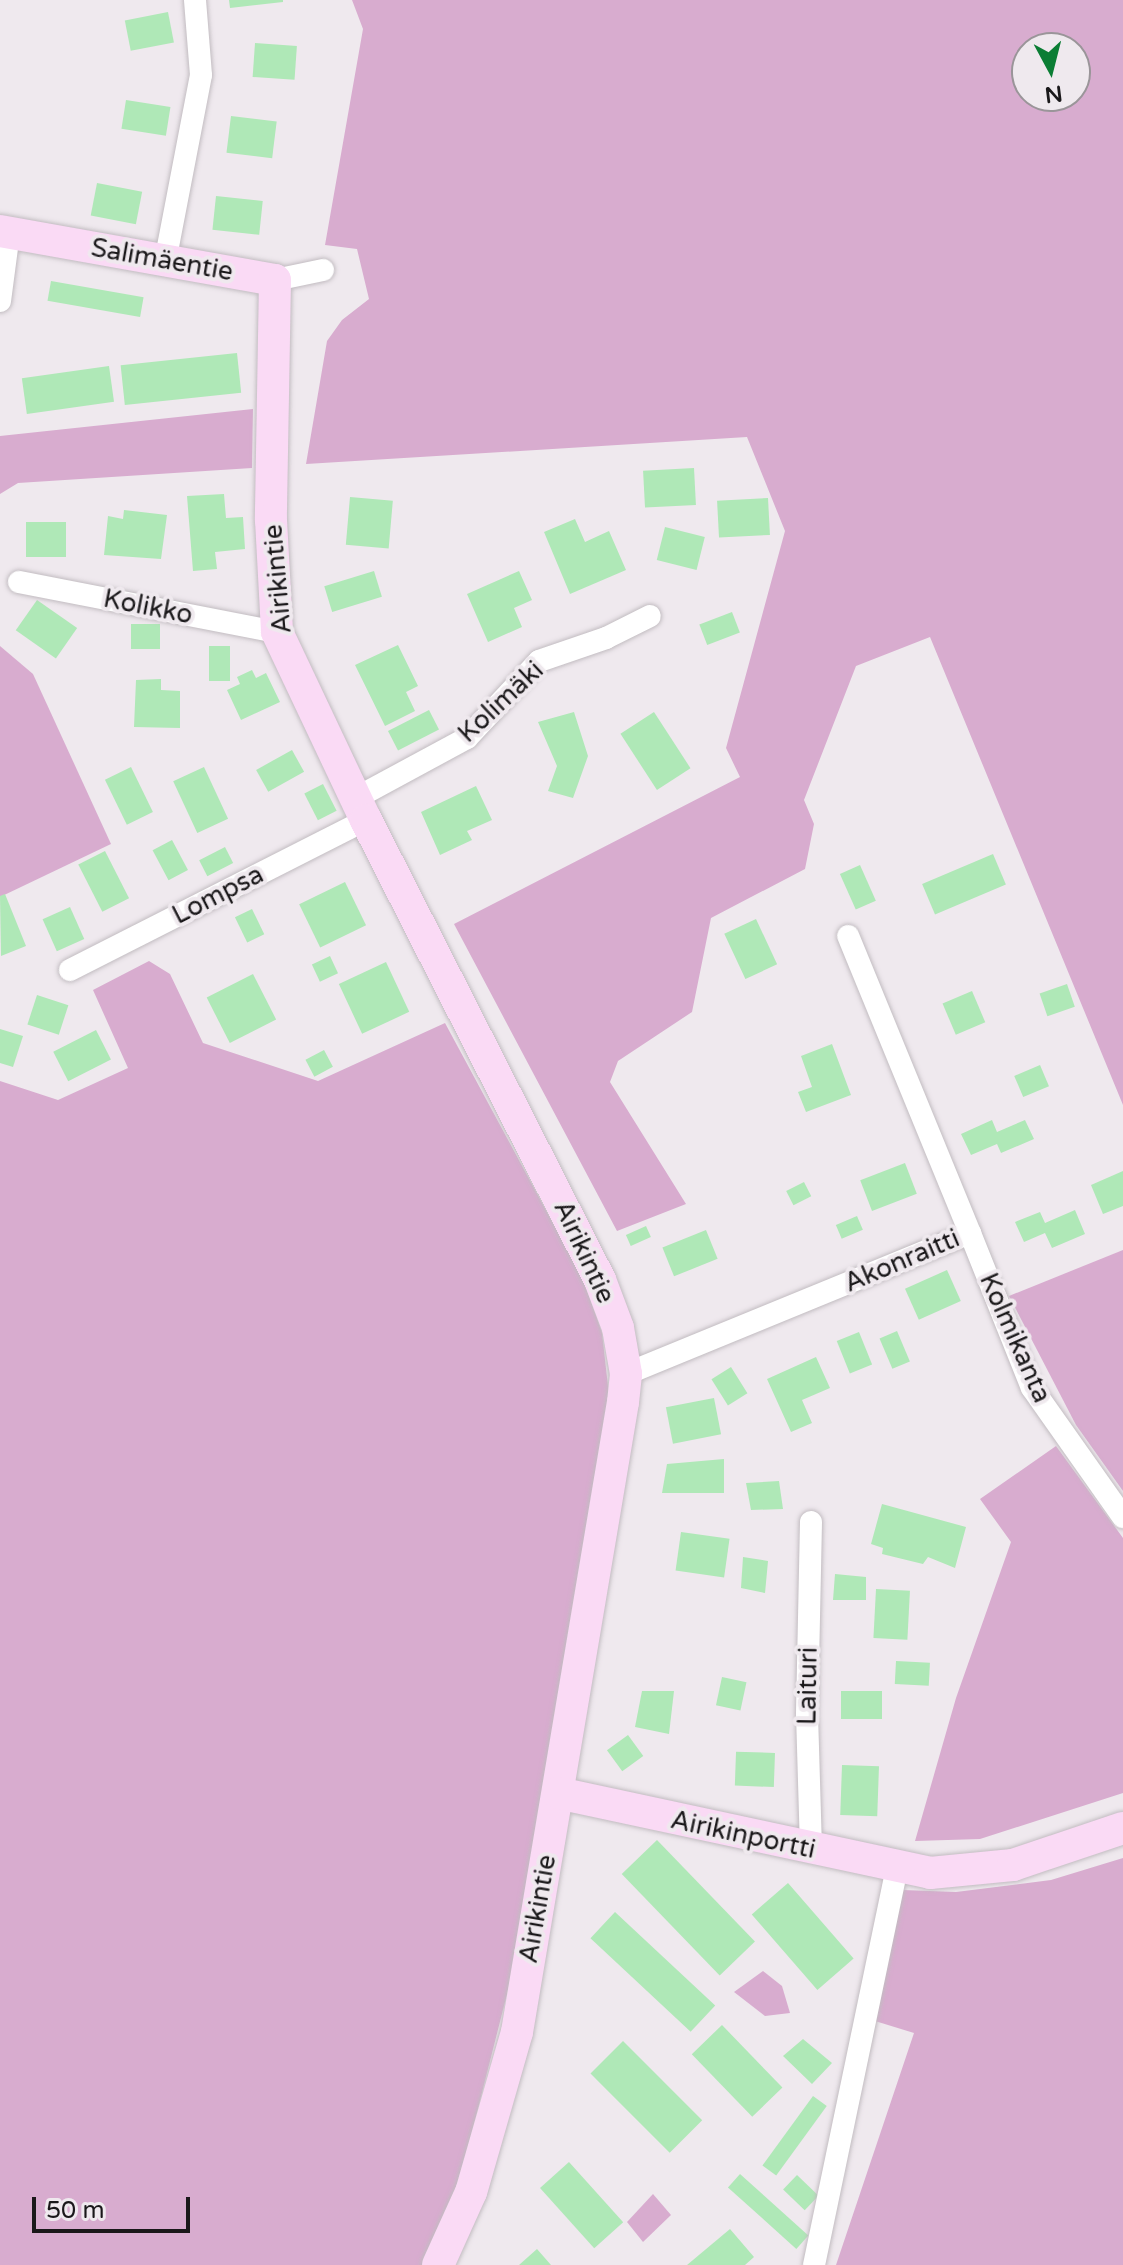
<!DOCTYPE html>
<meta charset="utf-8">
<style>
body{margin:0}
#map{position:relative;width:1123px;height:2265px;overflow:hidden;background:#efe9ee;font-family:"Varela Round",sans-serif}
div>[style]{position:absolute}
.green>*{inset:0;background:#d8accf}
.building>*{inset:0;background:#afe8b7;transform-origin:0 0}
.roads{filter:drop-shadow(0 0 2px #c2bcc1) drop-shadow(0 0 2px #c2bcc1)}
.street>*{height:22px;margin:-11px;padding:0 11px;transform-origin:11px;border-radius:11px;background:#fff}
.secondary>*{height:32px;margin:-16px;padding:0 16px;transform-origin:16px;border-radius:16px;background:#fadaf5}
span{translate:-50% -50%;white-space:nowrap;text-align:center;line-height:1.15;-webkit-text-stroke:8px #efe9ee;paint-order:stroke}
.street-label{font-size:26px;color:#1a181a}
.north{position:absolute;left:1011px;top:32px;width:80px;height:80px;box-sizing:border-box;background:#efe9ee;border:2px solid #9a9599;border-radius:50%;rotate:173deg;font-size:22px;font-weight:700;line-height:32px;text-align:center;color:#1a181a}
.north::after{content:'';display:block;margin:auto;width:28px;height:36px;background:#0b7d34;clip-path:polygon(50% 0,100% 100%,50% 72%,0 100%)}
.scale{position:absolute;left:32px;top:2197px;width:158px;height:36px;box-sizing:border-box;border:4px solid #1a181a;border-top:0;padding-left:10px;font-size:24px;line-height:28px;white-space:nowrap;color:#1a181a;-webkit-text-stroke:6px #efe9ee;paint-order:stroke}
</style>
<div id="map">
<div class="green">
<div style="clip-path:polygon(evenodd,352px 0,1123px 0,1123px 1105px,930px 637px,856px 666px,804px 800px,814px 824px,805px 869px,711px 918px,692px 1012px,618px 1061px,610px 1082px,686px 1204px,617px 1231px,454px 924px,740px 777px,726px 748px,785px 531px,747px 437px,306px 464px,327px 341px,342px 320px,369px 299px,357px 249px,325px 245px,363px 29px,352px 0,1027px 48px,1075px 48px,1075px 96px,1027px 96px,1027px 48px)"></div>
<div style="clip-path:polygon(253px 409px,252px 468px,18px 483px,0 494px,0 436px)"></div>
<div style="clip-path:polygon(0 646px,33px 674px,111px 844px,0 897px)"></div>
<div style="clip-path:polygon(149px 961px,170px 974px,203px 1043px,318px 1081px,445px 1023px,583px 1279px,602px 1333px,609px 1395px,520px 1943px,457px 2191px,422px 2265px,0 2265px,0 1081px,58px 1100px,128px 1068px,93px 990px)"></div>
<div style="clip-path:polygon(1123px 1250px,1123px 1491px,1076px 1425px,1009px 1296px)"></div>
<div style="clip-path:polygon(1056px 1446px,1123px 1538px,1123px 1793px,980px 1839px,915px 1841px,956px 1698px,1011px 1542px,980px 1499px)"></div>
<div style="clip-path:polygon(1123px 1858px,1123px 2265px,836px 2265px,914px 2033px,875px 2021px,903px 1890px,956px 1892px,1051px 1880px)"></div>
<div style="clip-path:polygon(763px 1971px,782px 1986px,790px 2013px,765px 2016px,734px 1992px)"></div>
<div style="clip-path:polygon(653px 2194px,671px 2215px,643px 2242px,627px 2222px)"></div>
</div>
<div class="building">
<div style="clip-path:polygon(229px 0,283px 0,283px 2px,230px 8px)"></div>
<div style="left:168px;top:12px;width:31px;height:44px;rotate:79deg"></div>
<div style="left:255px;top:43px;width:42px;height:34px;rotate:4deg"></div>
<div style="left:126px;top:100px;width:45px;height:29px;rotate:9deg"></div>
<div style="left:231px;top:116px;width:46px;height:37px;rotate:7deg"></div>
<div style="left:97px;top:183px;width:46px;height:33px;rotate:11deg"></div>
<div style="left:216px;top:196px;width:47px;height:34px;rotate:6deg"></div>
<div style="left:51px;top:281px;width:94px;height:20px;rotate:10deg"></div>
<div style="left:237px;top:353px;width:40px;height:117px;rotate:84deg"></div>
<div style="left:109px;top:366px;width:36px;height:88px;rotate:82deg"></div>
<div style="left:694px;top:468px;width:37px;height:51px;rotate:87deg"></div>
<div style="clip-path:polygon(224px 494px,226px 518px,243px 517px,245px 549px,215px 552px,217px 569px,193px 571px,187px 496px)"></div>
<div style="left:350px;top:497px;width:43px;height:48px;rotate:5deg"></div>
<div style="left:768px;top:498px;width:37px;height:51px;rotate:87deg"></div>
<div style="clip-path:polygon(124px 510px,167px 515px,161px 559px,104px 555px,108px 516px,123px 519px)"></div>
<div style="clip-path:polygon(575px 519px,585px 542px,609px 531px,626px 570px,570px 594px,544px 532px)"></div>
<div style="left:26px;top:522px;width:40px;height:35px"></div>
<div style="left:665px;top:527px;width:41px;height:34px;rotate:14deg"></div>
<div style="left:374px;top:571px;width:27px;height:52px;rotate:73deg"></div>
<div style="clip-path:polygon(519px 571px,532px 600px,514px 608px,522px 627px,488px 642px,467px 594px)"></div>
<div style="left:37px;top:600px;width:49px;height:37px;rotate:35deg"></div>
<div style="left:732px;top:612px;width:22px;height:35px;rotate:69deg"></div>
<div style="left:131px;top:624px;width:29px;height:25px"></div>
<div style="clip-path:polygon(398px 645px,418px 686px,406px 692px,415px 711px,385px 726px,355px 665px)"></div>
<div style="left:209px;top:646px;width:21px;height:35px"></div>
<div style="clip-path:polygon(252px 670px,256px 678px,266px 673px,280px 702px,241px 720px,227px 690px,240px 684px,237px 677px)"></div>
<div style="clip-path:polygon(161px 679px,161px 690px,180px 691px,180px 728px,134px 727px,136px 680px)"></div>
<div style="left:429px;top:710px;width:22px;height:46px;rotate:63deg"></div>
<div style="clip-path:polygon(574px 712px,588px 756px,573px 798px,548px 791px,557px 766px,538px 722px)"></div>
<div style="left:654px;top:712px;width:67px;height:40px;rotate:57deg"></div>
<div style="left:292px;top:750px;width:25px;height:41px;rotate:61deg"></div>
<div style="left:131px;top:767px;width:50px;height:29px;rotate:64deg"></div>
<div style="left:204px;top:767px;width:57px;height:34px;rotate:65deg"></div>
<div style="left:323px;top:784px;width:30px;height:21px;rotate:63deg"></div>
<div style="clip-path:polygon(476px 786px,492px 820px,467px 831px,472px 840px,440px 855px,421px 812px)"></div>
<div style="left:172px;top:840px;width:34px;height:22px;rotate:62deg"></div>
<div style="left:225px;top:847px;width:18px;height:29px;rotate:63deg"></div>
<div style="left:105px;top:851px;width:53px;height:30px;rotate:63deg"></div>
<div style="left:993px;top:854px;width:33px;height:77px;rotate:67deg"></div>
<div style="left:860px;top:865px;width:39px;height:22px;rotate:66deg"></div>
<div style="left:345px;top:882px;width:48px;height:51px;rotate:64deg"></div>
<div style="clip-path:polygon(5px 894px,26px 946px,1px 956px,0 896px)"></div>
<div style="left:70px;top:907px;width:35px;height:30px;rotate:66deg"></div>
<div style="left:252px;top:909px;width:28px;height:19px;rotate:64deg"></div>
<div style="left:756px;top:919px;width:50px;height:35px;rotate:65deg"></div>
<div style="left:330px;top:956px;width:19px;height:20px;rotate:65deg"></div>
<div style="left:386px;top:962px;width:55px;height:52px;rotate:65deg"></div>
<div style="left:253px;top:974px;width:51px;height:52px;rotate:63deg"></div>
<div style="left:1067px;top:984px;width:24px;height:29px;rotate:71deg"></div>
<div style="left:972px;top:991px;width:34px;height:32px;rotate:67deg"></div>
<div style="left:37px;top:995px;width:33px;height:31px;rotate:18deg"></div>
<div style="clip-path:polygon(0 1029px,23px 1036px,13px 1067px,0 1063px)"></div>
<div style="left:96px;top:1030px;width:33px;height:48px;rotate:63deg"></div>
<div style="clip-path:polygon(832px 1044px,851px 1095px,806px 1112px,798px 1092px,812px 1087px,801px 1056px)"></div>
<div style="left:324px;top:1050px;width:19px;height:21px;rotate:62deg"></div>
<div style="left:1040px;top:1065px;width:23px;height:28px;rotate:67deg"></div>
<div style="clip-path:polygon(992px 1120px,997px 1132px,1025px 1120px,1034px 1139px,1001px 1153px,997px 1144px,971px 1155px,961px 1134px)"></div>
<div style="left:905px;top:1163px;width:33px;height:48px;rotate:69deg"></div>
<div style="clip-path:polygon(1123px 1171px,1123px 1206px,1103px 1214px,1091px 1185px)"></div>
<div style="left:804px;top:1182px;width:16px;height:20px;rotate:63deg"></div>
<div style="clip-path:polygon(1075px 1210px,1085px 1234px,1052px 1248px,1045px 1233px,1024px 1242px,1015px 1222px,1040px 1212px,1045px 1223px)"></div>
<div style="left:857px;top:1216px;width:15px;height:23px;rotate:67deg"></div>
<div style="left:646px;top:1226px;width:12px;height:22px;rotate:66deg"></div>
<div style="left:706px;top:1230px;width:31px;height:47px;rotate:68deg"></div>
<div style="left:947px;top:1270px;width:34px;height:46px;rotate:66deg"></div>
<div style="left:897px;top:1331px;width:33px;height:19px;rotate:67deg"></div>
<div style="left:859px;top:1332px;width:35px;height:24px;rotate:68deg"></div>
<div style="clip-path:polygon(816px 1357px,830px 1388px,802px 1400px,812px 1423px,791px 1432px,767px 1379px)"></div>
<div style="left:731px;top:1367px;width:31px;height:23px;rotate:58deg"></div>
<div style="left:714px;top:1398px;width:37px;height:49px;rotate:79deg"></div>
<div style="clip-path:polygon(724px 1459px,724px 1493px,662px 1493px,667px 1464px)"></div>
<div style="clip-path:polygon(779px 1481px,783px 1509px,751px 1510px,746px 1483px)"></div>
<div style="clip-path:polygon(882px 1504px,966px 1527px,955px 1568px,928px 1557px,923px 1564px,882px 1554px,883px 1548px,871px 1544px)"></div>
<div style="left:681px;top:1532px;width:49px;height:39px;rotate:8deg"></div>
<div style="clip-path:polygon(743px 1557px,768px 1561px,765px 1593px,741px 1588px)"></div>
<div style="clip-path:polygon(835px 1574px,866px 1577px,866px 1600px,833px 1600px)"></div>
<div style="left:876px;top:1589px;width:34px;height:49px;rotate:3deg"></div>
<div style="left:896px;top:1661px;width:34px;height:23px;rotate:3deg"></div>
<div style="left:722px;top:1677px;width:25px;height:29px;rotate:12deg"></div>
<div style="clip-path:polygon(642px 1691px,674px 1691px,669px 1734px,635px 1727px)"></div>
<div style="left:841px;top:1691px;width:41px;height:28px"></div>
<div style="left:628px;top:1735px;width:26px;height:26px;rotate:54deg"></div>
<div style="left:775px;top:1753px;width:34px;height:39px;rotate:92deg"></div>
<div style="left:842px;top:1765px;width:37px;height:50px;rotate:2deg"></div>
<div style="left:657px;top:1840px;width:141px;height:49px;rotate:46deg"></div>
<div style="left:788px;top:1883px;width:100px;height:48px;rotate:49deg"></div>
<div style="left:615px;top:1912px;width:137px;height:36px;rotate:43deg"></div>
<div style="left:722px;top:2025px;width:87px;height:42px;rotate:46deg"></div>
<div style="clip-path:polygon(803px 2039px,832px 2063px,812px 2084px,783px 2056px)"></div>
<div style="left:623px;top:2041px;width:112px;height:46px;rotate:45deg"></div>
<div style="left:813px;top:2096px;width:17px;height:86px;rotate:36deg"></div>
<div style="left:569px;top:2162px;width:81px;height:39px;rotate:48deg"></div>
<div style="left:740px;top:2174px;width:92px;height:18px;rotate:42deg"></div>
<div style="left:797px;top:2175px;width:30px;height:20px;rotate:44deg"></div>
<div style="clip-path:polygon(730px 2229px,754px 2257px,745px 2265px,687px 2265px)"></div>
<div style="clip-path:polygon(537px 2249px,551px 2265px,519px 2265px)"></div>
</div>
<div class="roads">
<div class="street">
<div style="left:165px;top:262px;width:190px;rotate:-79.1deg"></div>
<div style="left:201px;top:75px;width:75px;rotate:-94.6deg"></div>
<div style="left:275px;top:280px;width:49px;rotate:-11.8deg"></div>
<div style="left:0;top:301px;width:69px;rotate:-82.5deg"></div>
<div style="left:19px;top:582px;width:263px;rotate:11deg"></div>
<div style="left:356px;top:798px;width:126px;rotate:-28.4deg"></div>
<div style="left:467px;top:738px;width:105px;rotate:-46.9deg"></div>
<div style="left:539px;top:661px;width:71px;rotate:-18.9deg"></div>
<div style="left:606px;top:638px;width:49px;rotate:-26.6deg"></div>
<div style="left:70px;top:970px;width:332px;rotate:-26.9deg"></div>
<div style="left:970px;top:1233px;width:167px;rotate:68.2deg"></div>
<div style="left:1032px;top:1388px;width:158px;rotate:54.8deg"></div>
<div style="left:626px;top:1374px;width:372px;rotate:-22.3deg"></div>
<div style="left:970px;top:1233px;width:321px;rotate:-112.3deg"></div>
<div style="left:811px;top:1522px;width:192px;rotate:91.2deg"></div>
<div style="left:807px;top:1714px;width:135px;rotate:88.3deg"></div>
<div style="left:814px;top:2265px;width:407px;rotate:-78.2deg"></div>
</div>
<div class="secondary">
<div style="left:0;top:231px;width:279px;rotate:10.1deg"></div>
<div style="left:275px;top:280px;width:240px;rotate:91deg"></div>
<div style="left:271px;top:520px;width:112px;rotate:86.9deg"></div>
<div style="left:277px;top:632px;width:208px;rotate:64.7deg"></div>
<div style="left:366px;top:820px;width:516px;rotate:63.04deg"></div>
<div style="left:600px;top:1280px;width:51px;rotate:69.4deg"></div>
<div style="left:618px;top:1328px;width:47px;rotate:80.1deg"></div>
<div style="left:626px;top:1374px;width:28px;rotate:96deg"></div>
<div style="left:623px;top:1402px;width:639px;rotate:99.55deg"></div>
<div style="left:517px;top:2032px;width:166px;rotate:106deg"></div>
<div style="left:471px;top:2192px;width:80px;rotate:114.3deg"></div>
<div style="left:558px;top:1793px;width:381px;rotate:12.1deg"></div>
<div style="left:930px;top:1873px;width:83px;rotate:-5.5deg"></div>
<div style="left:1013px;top:1865px;width:116px;rotate:-18.6deg"></div>
</div>
</div>
<div class="street-label">
<span style="left:162px;top:260px;rotate:10deg">Salimäentie</span>
<span style="left:278px;top:579px;rotate:-95deg">Airikintie</span>
<span style="left:148px;top:607px;rotate:11deg">Kolikko</span>
<span style="left:501px;top:702px;rotate:-43deg">Kolimäki</span>
<span style="left:218px;top:895px;rotate:-27deg">Lompsa</span>
<span style="left:584px;top:1252px;rotate:65deg">Airikintie</span>
<span style="left:902px;top:1261px;rotate:-23deg">Akonraitti</span>
<span style="left:1015px;top:1338px;rotate:66deg">Kolmikanta</span>
<span style="left:808px;top:1686px;rotate:-89deg">Laituri</span>
<span style="left:743px;top:1835px;rotate:12deg">Airikinportti</span>
<span style="left:538px;top:1909px;rotate:-80deg">Airikintie</span>
</div>
<div class="north">N</div>
<div class="scale">50 m</div>
</div>
